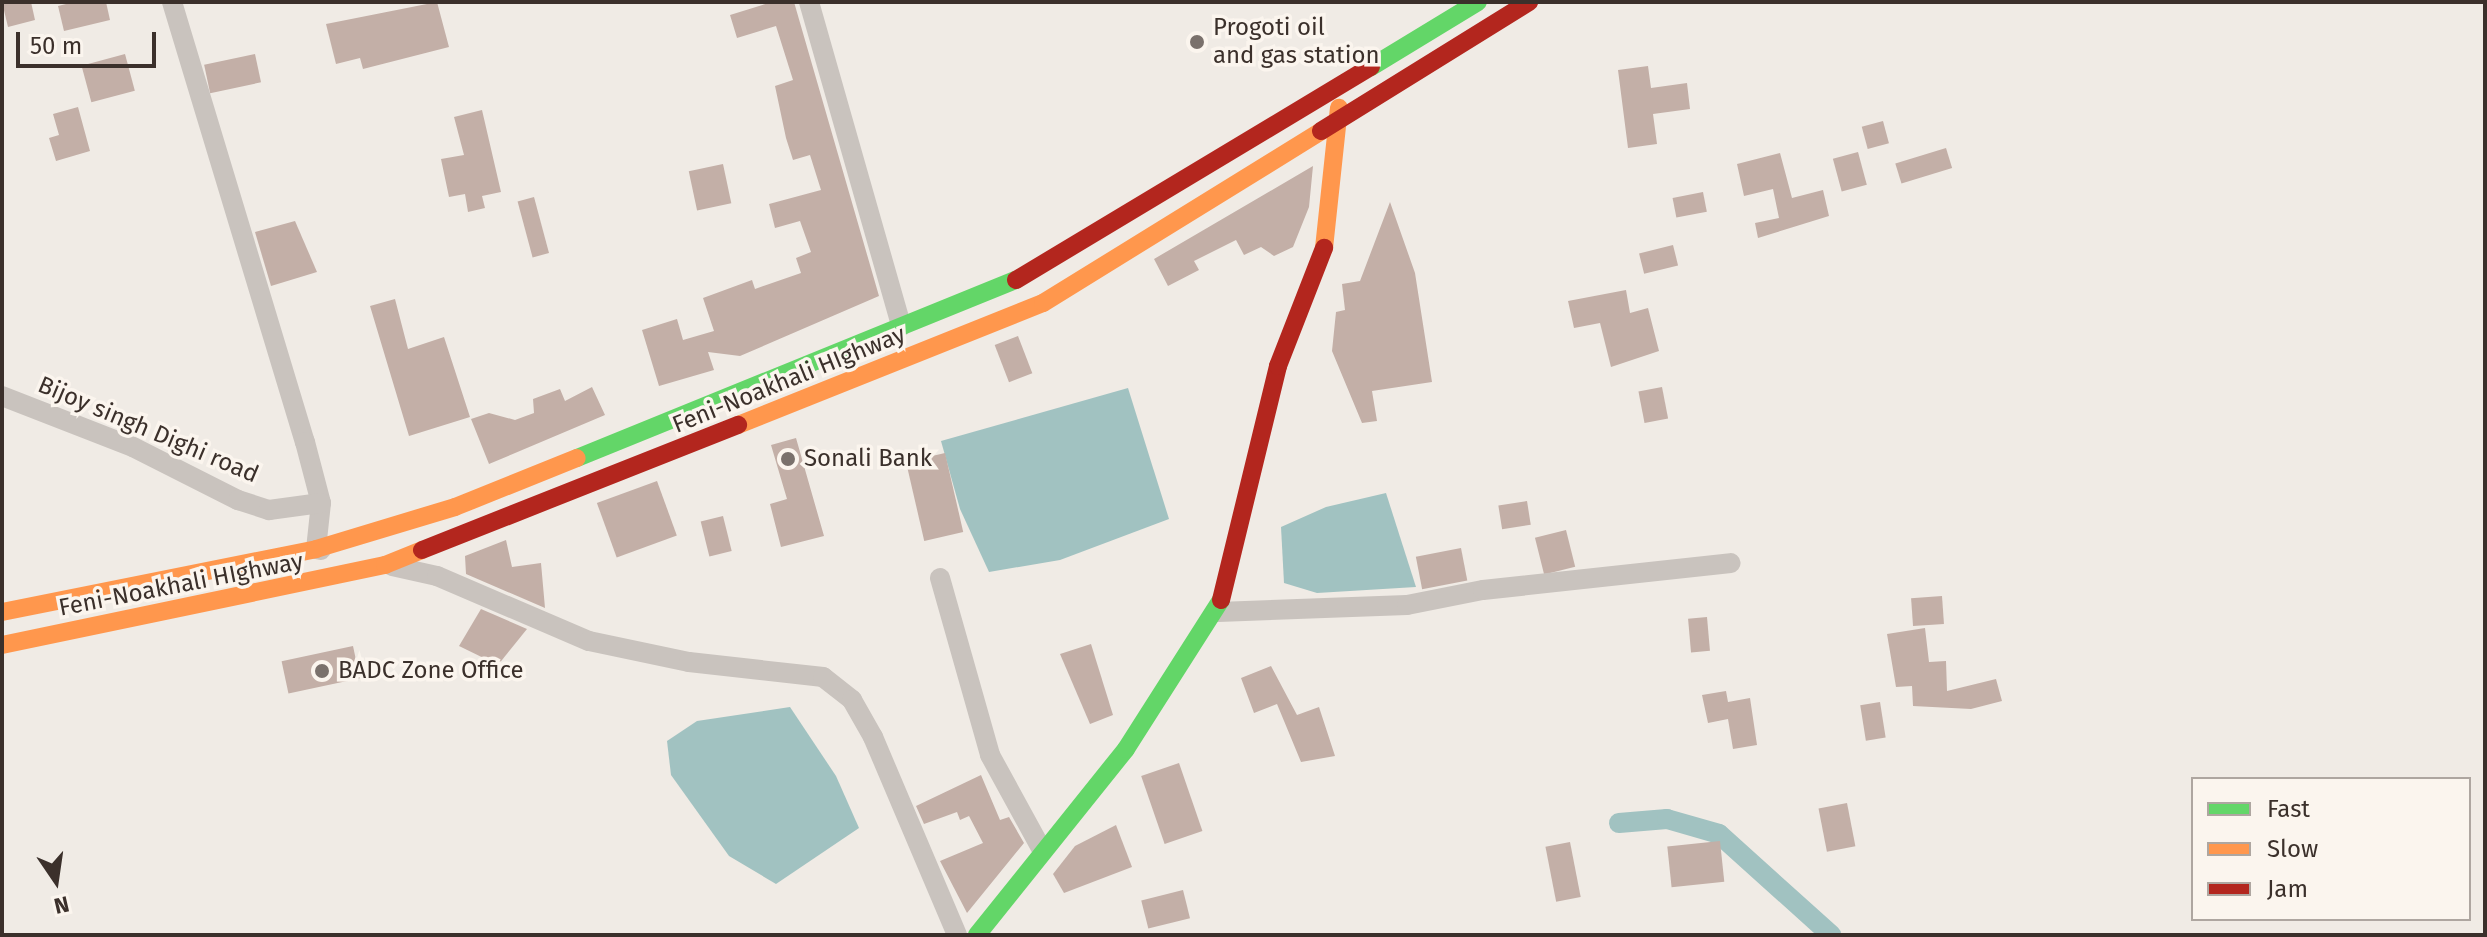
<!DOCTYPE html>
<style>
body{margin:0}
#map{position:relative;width:2487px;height:937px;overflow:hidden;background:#f0ebe5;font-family:"Fira Sans",sans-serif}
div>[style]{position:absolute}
.water>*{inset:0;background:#a1c2c1}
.canal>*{height:20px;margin:-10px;padding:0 10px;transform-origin:10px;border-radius:10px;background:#a1c2c1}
.building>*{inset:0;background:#c3afa7;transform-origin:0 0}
.street>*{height:20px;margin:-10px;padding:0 10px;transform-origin:10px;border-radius:10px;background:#c9c3be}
.fast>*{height:18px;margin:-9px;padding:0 9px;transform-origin:9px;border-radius:9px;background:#63d668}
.slow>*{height:18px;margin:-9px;padding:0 9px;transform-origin:9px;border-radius:9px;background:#ff974d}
.jam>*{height:18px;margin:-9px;padding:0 9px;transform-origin:9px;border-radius:9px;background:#b3261e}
.dots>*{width:22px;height:22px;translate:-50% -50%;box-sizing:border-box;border:4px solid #fbf5ee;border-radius:50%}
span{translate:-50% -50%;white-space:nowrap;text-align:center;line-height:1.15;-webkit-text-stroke:7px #fbf5ee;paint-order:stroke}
.poi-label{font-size:24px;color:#3b302b}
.left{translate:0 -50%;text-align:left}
.street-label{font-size:24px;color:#3b302b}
.frame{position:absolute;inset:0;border:4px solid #3b302b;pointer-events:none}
.legend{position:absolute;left:2191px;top:777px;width:280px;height:144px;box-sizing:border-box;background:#fbf5ee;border:2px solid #aea6a0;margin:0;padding:10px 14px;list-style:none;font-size:24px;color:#3b302b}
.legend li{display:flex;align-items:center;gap:16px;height:40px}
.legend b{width:40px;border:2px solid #aea6a0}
.north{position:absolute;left:16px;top:841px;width:80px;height:80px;-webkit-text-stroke:6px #fbf5ee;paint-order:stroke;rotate:167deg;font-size:22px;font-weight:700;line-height:32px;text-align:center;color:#3b302b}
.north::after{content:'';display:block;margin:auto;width:28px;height:36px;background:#3b302b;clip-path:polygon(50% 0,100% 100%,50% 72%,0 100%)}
.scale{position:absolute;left:16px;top:32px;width:140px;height:36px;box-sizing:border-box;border:4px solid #3b302b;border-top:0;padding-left:10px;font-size:24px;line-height:28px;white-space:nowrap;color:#3b302b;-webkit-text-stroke:6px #fbf5ee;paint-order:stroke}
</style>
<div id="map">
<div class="water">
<div style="clip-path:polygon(1128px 388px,1169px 519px,1060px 560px,989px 572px,960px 509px,941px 441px)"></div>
<div style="clip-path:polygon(1386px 493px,1416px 587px,1317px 593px,1284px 583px,1281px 527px,1326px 507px)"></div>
<div style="clip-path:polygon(790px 707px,836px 776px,859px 828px,776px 884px,729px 856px,671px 775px,667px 741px,697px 721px)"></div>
</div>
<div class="canal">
<div style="left:1619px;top:823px;width:48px;rotate:-4.8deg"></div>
<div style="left:1667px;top:819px;width:54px;rotate:16.1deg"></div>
<div style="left:1719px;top:834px;width:151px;rotate:42deg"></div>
</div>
<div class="building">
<div style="clip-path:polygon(2px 2px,31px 2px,35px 20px,8px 27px)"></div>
<div style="clip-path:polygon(74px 2px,106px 2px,110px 20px,64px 31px,58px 6px)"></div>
<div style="clip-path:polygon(437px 2px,449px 47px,363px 69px,360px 58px,336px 64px,326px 24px)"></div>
<div style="clip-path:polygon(772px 2px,794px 2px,879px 296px,740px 356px,708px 352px,714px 370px,659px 386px,642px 330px,677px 319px,683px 340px,714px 331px,703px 298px,752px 280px,755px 289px,801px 273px,796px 258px,811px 252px,800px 221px,775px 228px,769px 204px,821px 190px,810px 155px,793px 160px,786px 138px,775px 86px,793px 80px,776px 26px,737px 38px,730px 15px)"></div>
<div style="left:125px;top:54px;width:38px;height:45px;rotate:75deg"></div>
<div style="left:255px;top:54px;width:29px;height:52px;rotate:78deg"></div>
<div style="clip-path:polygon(1648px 66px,1651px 88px,1687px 83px,1690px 109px,1653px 114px,1657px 144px,1628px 148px,1618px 70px)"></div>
<div style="clip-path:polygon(78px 107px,90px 151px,56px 161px,49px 138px,59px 135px,53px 114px)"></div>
<div style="clip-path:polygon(482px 110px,501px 192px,482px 196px,485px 208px,468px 212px,465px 194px,449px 197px,441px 159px,464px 155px,454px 117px)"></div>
<div style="left:1883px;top:121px;width:23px;height:22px;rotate:75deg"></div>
<div style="left:1946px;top:148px;width:21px;height:53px;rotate:73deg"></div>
<div style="left:1858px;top:152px;width:34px;height:26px;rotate:75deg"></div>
<div style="clip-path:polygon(1780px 153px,1792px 198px,1823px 190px,1829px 216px,1758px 238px,1755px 223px,1779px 218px,1773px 189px,1744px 196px,1737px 164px)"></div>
<div style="left:723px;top:164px;width:40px;height:35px;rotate:78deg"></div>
<div style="clip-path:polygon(1313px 166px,1309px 207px,1293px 247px,1274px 256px,1261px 247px,1244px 255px,1236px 240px,1194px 261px,1199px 270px,1168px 286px,1154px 259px)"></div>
<div style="left:1703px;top:192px;width:20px;height:31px;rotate:79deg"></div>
<div style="left:534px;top:197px;width:58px;height:17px;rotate:75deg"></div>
<div style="clip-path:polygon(1390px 202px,1415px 273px,1432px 382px,1372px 391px,1377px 421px,1362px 423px,1332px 351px,1336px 312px,1345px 310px,1342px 284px,1360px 281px)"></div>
<div style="clip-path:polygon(295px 221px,317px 272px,271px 286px,255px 232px)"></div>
<div style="left:1673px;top:245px;width:21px;height:35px;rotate:76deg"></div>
<div style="clip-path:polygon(1626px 290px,1630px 313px,1648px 308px,1659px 351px,1611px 367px,1600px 323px,1574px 328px,1568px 301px)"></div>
<div style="clip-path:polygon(395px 299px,408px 349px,444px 337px,470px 417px,409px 436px,370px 306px)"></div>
<div style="left:1018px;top:336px;width:40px;height:25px;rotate:69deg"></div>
<div style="clip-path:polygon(592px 387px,605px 415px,489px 464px,471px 419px,489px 413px,515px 420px,534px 413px,533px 399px,560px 389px,565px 401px)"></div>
<div style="left:1662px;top:387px;width:32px;height:24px;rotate:79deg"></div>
<div style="clip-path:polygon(796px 438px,824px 536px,781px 547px,770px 504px,787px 499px,771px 445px)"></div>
<div style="left:945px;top:453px;width:81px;height:40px;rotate:77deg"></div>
<div style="left:657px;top:481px;width:58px;height:64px;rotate:70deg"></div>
<div style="left:1527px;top:501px;width:24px;height:29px;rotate:81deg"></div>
<div style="left:723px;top:516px;width:36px;height:23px;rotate:76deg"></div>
<div style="left:1566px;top:530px;width:38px;height:32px;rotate:76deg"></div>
<div style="clip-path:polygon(506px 540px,512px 567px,541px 563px,545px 608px,466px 574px,465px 556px)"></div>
<div style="left:1461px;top:548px;width:33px;height:46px;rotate:79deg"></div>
<div style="left:1942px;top:596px;width:28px;height:31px;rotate:86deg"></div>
<div style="clip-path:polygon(481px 609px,527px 629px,498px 665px,459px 646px)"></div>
<div style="left:1707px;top:617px;width:34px;height:19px;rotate:85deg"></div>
<div style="clip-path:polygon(1925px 628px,1929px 662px,1946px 661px,1947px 691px,1996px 679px,2002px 701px,1971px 709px,1913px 706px,1912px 686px,1896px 687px,1887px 634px)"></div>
<div style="clip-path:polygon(1091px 644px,1113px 715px,1090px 724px,1060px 654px)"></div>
<div style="left:353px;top:646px;width:33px;height:73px;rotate:78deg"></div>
<div style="clip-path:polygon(1271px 666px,1297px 715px,1319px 707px,1335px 756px,1301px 762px,1277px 704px,1254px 713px,1241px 678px)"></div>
<div style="clip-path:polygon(1726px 691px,1728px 702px,1750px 698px,1757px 745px,1733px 749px,1728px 719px,1708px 723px,1702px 695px)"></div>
<div style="left:1880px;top:702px;width:36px;height:20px;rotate:81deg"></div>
<div style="left:1179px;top:763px;width:72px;height:40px;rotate:71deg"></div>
<div style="clip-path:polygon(981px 775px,1000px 820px,1009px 817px,1024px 843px,967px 913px,940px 861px,983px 843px,969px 816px,960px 820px,957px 812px,924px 824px,916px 806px)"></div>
<div style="left:1847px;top:803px;width:44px;height:29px;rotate:79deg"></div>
<div style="clip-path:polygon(1116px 825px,1132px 867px,1064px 893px,1053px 874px,1075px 846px)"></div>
<div style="left:1720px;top:841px;width:41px;height:53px;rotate:84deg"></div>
<div style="left:1570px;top:842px;width:56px;height:25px;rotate:79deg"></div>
<div style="left:1183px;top:890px;width:29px;height:43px;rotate:76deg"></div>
</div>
<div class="street">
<div style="left:172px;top:2px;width:460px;rotate:73.2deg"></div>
<div style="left:305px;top:442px;width:63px;rotate:75.3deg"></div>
<div style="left:321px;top:503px;width:46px;rotate:96.2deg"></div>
<div style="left:316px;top:549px;width:5px;rotate:11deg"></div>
<div style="left:809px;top:2px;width:337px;rotate:74.1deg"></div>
<div style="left:2px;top:396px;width:141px;rotate:21.3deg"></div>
<div style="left:133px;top:447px;width:118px;rotate:26.8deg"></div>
<div style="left:238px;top:500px;width:33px;rotate:18deg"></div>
<div style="left:269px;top:510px;width:52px;rotate:-7.7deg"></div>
<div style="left:392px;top:566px;width:46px;rotate:12.5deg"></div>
<div style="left:437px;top:576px;width:165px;rotate:23.2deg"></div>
<div style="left:589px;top:641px;width:102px;rotate:11.9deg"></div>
<div style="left:689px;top:662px;width:135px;rotate:6.4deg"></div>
<div style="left:823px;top:677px;width:37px;rotate:38deg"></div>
<div style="left:852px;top:700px;width:43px;rotate:60.4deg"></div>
<div style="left:873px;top:737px;width:215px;rotate:67deg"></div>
<div style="left:940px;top:578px;width:184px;rotate:74.2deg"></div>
<div style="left:990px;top:755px;width:108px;rotate:61.3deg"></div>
<div style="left:1218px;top:612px;width:189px;rotate:-2.1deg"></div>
<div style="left:1407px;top:605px;width:77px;rotate:-11.2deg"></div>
<div style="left:1483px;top:590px;width:249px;rotate:-6.2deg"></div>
</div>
<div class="fast">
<div style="left:1371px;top:67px;width:125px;rotate:-31.3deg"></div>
<div style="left:577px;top:458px;width:474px;rotate:-22.1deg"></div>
<div style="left:977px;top:935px;width:238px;rotate:-51.3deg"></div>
<div style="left:1126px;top:749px;width:177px;rotate:-57.5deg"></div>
</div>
<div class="slow">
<div style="left:1324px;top:248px;width:141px;rotate:-83.9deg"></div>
<div style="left:738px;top:425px;width:328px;rotate:-21.8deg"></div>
<div style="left:1043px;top:303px;width:327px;rotate:-31.7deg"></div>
<div style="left:2px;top:612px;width:320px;rotate:-11.3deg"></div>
<div style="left:316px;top:549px;width:145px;rotate:-16.8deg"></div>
<div style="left:455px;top:507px;width:131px;rotate:-21.9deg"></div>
<div style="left:2px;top:645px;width:391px;rotate:-11.8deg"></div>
<div style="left:385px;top:565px;width:40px;rotate:-22deg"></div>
</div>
<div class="jam">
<div style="left:1321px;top:131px;width:245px;rotate:-31.8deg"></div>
<div style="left:1016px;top:280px;width:414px;rotate:-31deg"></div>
<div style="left:422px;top:550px;width:340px;rotate:-21.6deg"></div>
<div style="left:1221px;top:600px;width:241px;rotate:-76.3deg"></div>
<div style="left:1278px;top:366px;width:127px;rotate:-68.7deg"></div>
</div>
<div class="dots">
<div style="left:1197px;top:42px;background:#7a716c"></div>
<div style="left:788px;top:459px;background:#7a716c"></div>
<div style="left:322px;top:671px;background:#7a716c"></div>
</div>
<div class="poi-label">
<span class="left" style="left:1213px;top:42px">Progoti oil<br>and gas station</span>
<span class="left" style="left:804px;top:459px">Sonali Bank</span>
<span class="left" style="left:338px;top:671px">BADC Zone Office</span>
</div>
<div class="street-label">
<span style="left:789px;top:380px;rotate:-22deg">Feni-Noakhali HIghway</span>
<span style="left:148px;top:430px;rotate:23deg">Bijoy singh Dighi road</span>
<span style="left:181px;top:585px;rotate:-11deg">Feni-Noakhali HIghway</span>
</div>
<div class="frame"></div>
<ul class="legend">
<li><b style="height:10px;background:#63d668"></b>Fast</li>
<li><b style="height:10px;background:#ff974d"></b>Slow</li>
<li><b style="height:10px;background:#b3261e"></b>Jam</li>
</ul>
<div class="north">N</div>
<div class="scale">50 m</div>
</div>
